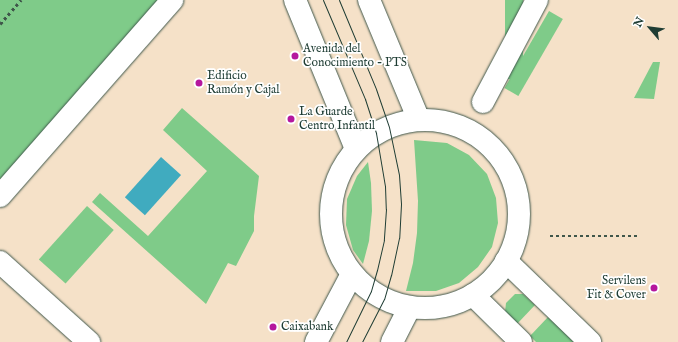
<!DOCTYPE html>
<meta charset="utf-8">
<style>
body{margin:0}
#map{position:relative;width:678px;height:342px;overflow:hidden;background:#f5e1c8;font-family:"IM FELL English",serif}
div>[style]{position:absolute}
.green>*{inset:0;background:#7fcb89;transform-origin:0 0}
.water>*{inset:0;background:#40abbf;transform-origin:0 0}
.path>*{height:2.5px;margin-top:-1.25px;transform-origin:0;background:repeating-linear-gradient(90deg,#3f564a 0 3px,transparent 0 6px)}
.roads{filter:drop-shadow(0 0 1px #3f564a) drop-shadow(0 0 1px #3f564a)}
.street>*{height:22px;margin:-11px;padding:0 11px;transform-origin:11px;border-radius:11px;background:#fff}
.secondary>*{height:22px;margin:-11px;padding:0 11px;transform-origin:11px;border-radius:11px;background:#fff}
.secondary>.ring{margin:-11px;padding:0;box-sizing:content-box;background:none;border:22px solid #fff;border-radius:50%}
.tram>*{height:1px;margin:-0.5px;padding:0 0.5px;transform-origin:0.5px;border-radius:0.5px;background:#1f3d34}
.dots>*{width:11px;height:11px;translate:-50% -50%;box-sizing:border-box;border:2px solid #fff;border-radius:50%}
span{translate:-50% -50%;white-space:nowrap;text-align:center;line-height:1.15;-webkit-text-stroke:3.5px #fff;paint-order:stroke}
.poi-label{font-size:12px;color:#1f3d34}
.left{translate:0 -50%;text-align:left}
.right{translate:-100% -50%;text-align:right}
.north{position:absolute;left:630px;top:8px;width:40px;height:40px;-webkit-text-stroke:3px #fff;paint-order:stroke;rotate:298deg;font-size:11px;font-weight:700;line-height:16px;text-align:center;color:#1f3d34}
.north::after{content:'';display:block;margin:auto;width:14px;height:18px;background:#1f3d34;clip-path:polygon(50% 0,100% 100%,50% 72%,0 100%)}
</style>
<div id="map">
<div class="green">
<div style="clip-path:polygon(0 0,161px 0,0 183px)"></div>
<div style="left:505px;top:0;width:18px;height:79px"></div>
<div style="left:549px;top:11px;width:16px;height:89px;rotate:30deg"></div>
<div style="clip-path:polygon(653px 62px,660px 62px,654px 99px,634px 98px)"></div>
<div style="clip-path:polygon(182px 108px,259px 176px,254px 216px,254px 231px,236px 266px,228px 263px,206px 304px,92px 202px,100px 193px,148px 236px,207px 171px,163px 130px)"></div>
<div style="clip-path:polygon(414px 140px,447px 143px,469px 155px,487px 174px,496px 198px,498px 223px,492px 247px,478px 267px,459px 283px,436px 291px,406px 291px,413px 263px,417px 233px,418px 201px)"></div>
<div style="clip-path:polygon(368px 162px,371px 183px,372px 211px,369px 241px,363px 264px,353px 250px,346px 225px,347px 199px,357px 176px)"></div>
<div style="left:87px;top:206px;width:36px;height:72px;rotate:42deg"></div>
<div style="clip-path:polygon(515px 294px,523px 294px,535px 305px,517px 324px,505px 312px,506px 303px)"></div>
<div style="clip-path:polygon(548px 317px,574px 342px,536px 342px,530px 336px)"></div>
</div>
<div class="water">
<div style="left:161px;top:157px;width:27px;height:54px;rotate:42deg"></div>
</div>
<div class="path">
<div style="left:0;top:24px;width:32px;rotate:-49deg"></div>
<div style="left:550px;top:236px;width:89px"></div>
</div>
<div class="roads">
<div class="street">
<div style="left:483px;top:102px;width:115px;rotate:-62.1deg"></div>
<div style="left:0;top:196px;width:261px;rotate:-48.7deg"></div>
</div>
<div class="secondary">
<div style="left:295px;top:0;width:161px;rotate:67.7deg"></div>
<div style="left:369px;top:0;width:130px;rotate:67.4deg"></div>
<div class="ring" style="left:331px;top:120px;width:166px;height:166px"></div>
<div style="left:506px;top:261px;width:117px;rotate:44deg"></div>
<div style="left:0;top:262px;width:120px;rotate:42deg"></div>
<div style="left:473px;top:295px;width:67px;rotate:44.4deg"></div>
<div style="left:316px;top:342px;width:77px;rotate:-62.1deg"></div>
<div style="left:392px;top:342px;width:39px;rotate:-63deg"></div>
</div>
</div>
<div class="tram">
<div style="left:323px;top:0;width:108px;rotate:67deg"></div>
<div style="left:365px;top:99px;width:36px;rotate:72deg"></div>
<div style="left:376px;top:133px;width:54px;rotate:80.4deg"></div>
<div style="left:385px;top:186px;width:23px;rotate:88deg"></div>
<div style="left:386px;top:209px;width:31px;rotate:94deg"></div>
<div style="left:384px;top:240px;width:31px;rotate:103deg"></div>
<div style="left:377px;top:270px;width:22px;rotate:106deg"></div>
<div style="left:371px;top:291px;width:57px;rotate:116.1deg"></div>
<div style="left:339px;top:0;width:96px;rotate:67.4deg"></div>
<div style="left:376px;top:89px;width:40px;rotate:71.1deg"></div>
<div style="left:389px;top:127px;width:49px;rotate:78.2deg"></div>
<div style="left:399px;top:175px;width:29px;rotate:86deg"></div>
<div style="left:401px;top:204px;width:34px;rotate:93deg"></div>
<div style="left:399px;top:238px;width:38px;rotate:102deg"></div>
<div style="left:391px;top:275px;width:25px;rotate:106deg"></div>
<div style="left:384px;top:299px;width:48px;rotate:117.1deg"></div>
</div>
<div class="dots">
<div style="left:295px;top:56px;background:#b5179e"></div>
<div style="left:199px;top:83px;background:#b5179e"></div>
<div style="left:291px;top:119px;background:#b5179e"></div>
<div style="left:654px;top:288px;background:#b5179e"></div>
<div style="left:273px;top:327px;background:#b5179e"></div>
</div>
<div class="poi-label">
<span class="left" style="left:303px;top:56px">Avenida del<br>Conocimiento - PTS</span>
<span class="left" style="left:207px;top:83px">Edificio<br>Ramón y Cajal</span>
<span class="left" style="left:299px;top:119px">La Guarde<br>Centro Infantil</span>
<span class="right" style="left:646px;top:288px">Servilens<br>Fit &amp; Cover</span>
<span class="left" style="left:281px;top:327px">Caixabank</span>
</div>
<div class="north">N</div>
</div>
